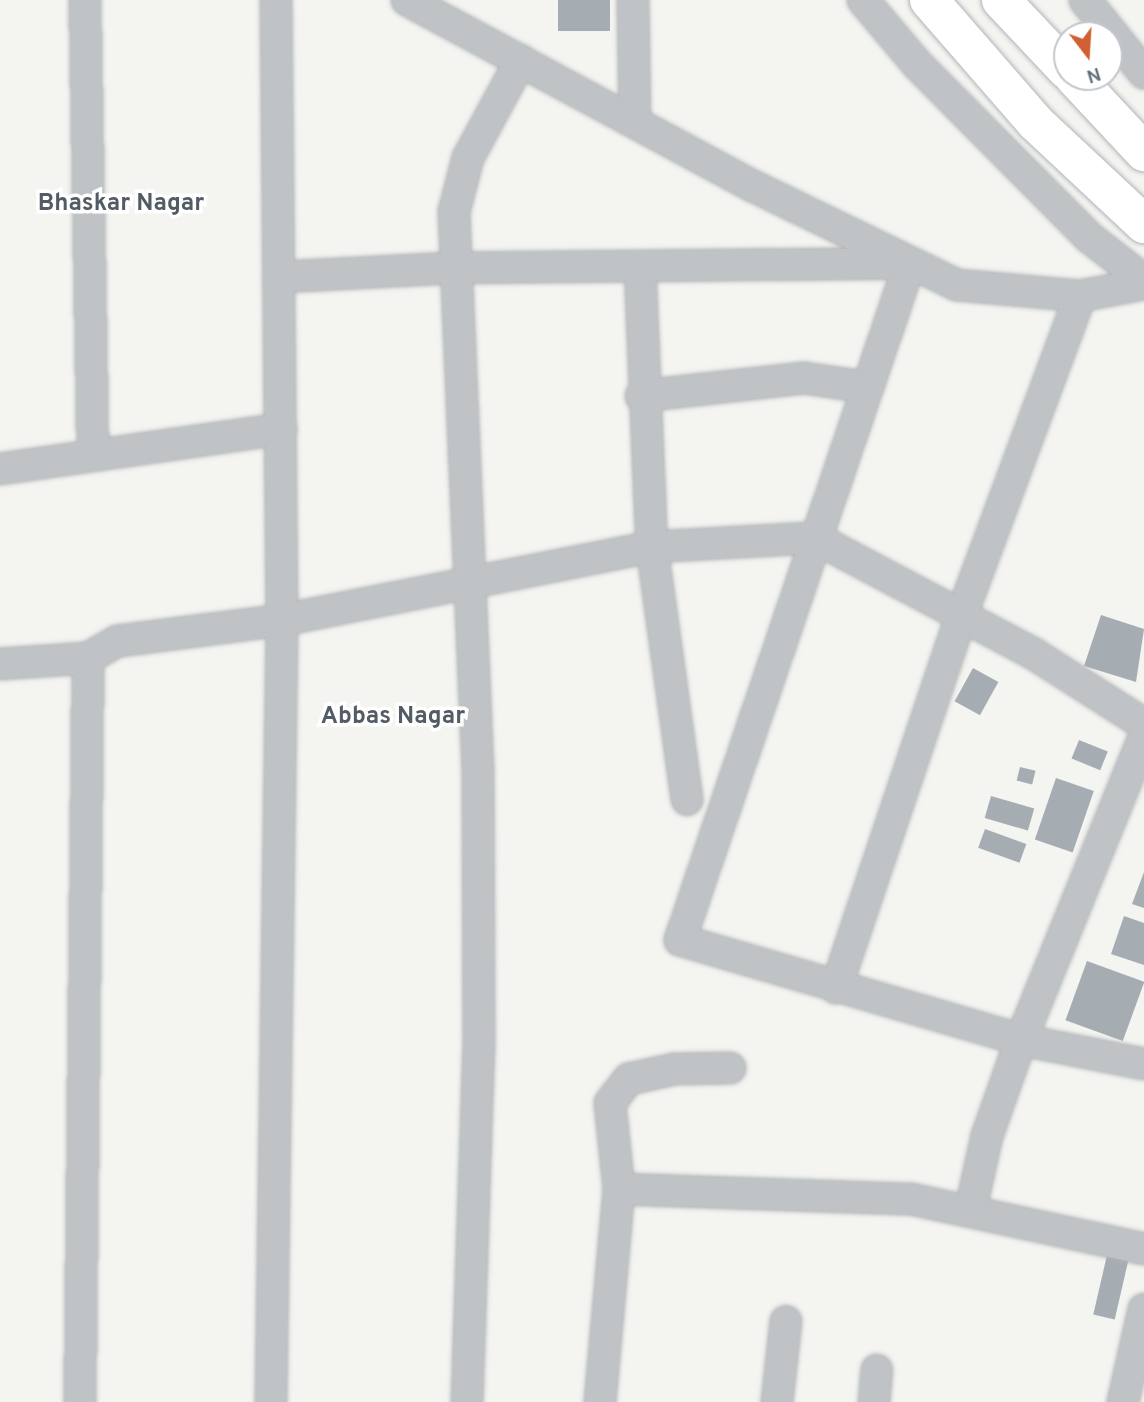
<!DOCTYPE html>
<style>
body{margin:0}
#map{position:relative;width:1144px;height:1402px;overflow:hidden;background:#f4f4f1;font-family:Overpass,sans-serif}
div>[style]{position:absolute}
.building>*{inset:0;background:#a6adb2;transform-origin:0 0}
.roads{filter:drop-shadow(0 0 2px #b2b5b8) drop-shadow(0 0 2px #b2b5b8)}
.minor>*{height:30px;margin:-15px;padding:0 15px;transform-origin:15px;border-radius:15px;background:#c0c3c6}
.highway>*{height:38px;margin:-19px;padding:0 19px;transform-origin:19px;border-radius:19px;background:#fff}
span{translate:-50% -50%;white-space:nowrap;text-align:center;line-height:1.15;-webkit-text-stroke:7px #fff;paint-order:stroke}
.neighbourhood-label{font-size:24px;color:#535c65;font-weight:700}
.north{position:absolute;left:1053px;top:21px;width:70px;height:70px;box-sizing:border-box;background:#fff;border:2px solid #c2c7cc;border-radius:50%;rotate:163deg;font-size:19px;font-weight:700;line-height:28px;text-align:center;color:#66737f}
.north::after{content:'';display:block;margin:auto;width:24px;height:32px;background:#d15f33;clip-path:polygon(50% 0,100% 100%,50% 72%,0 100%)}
</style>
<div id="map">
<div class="building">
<div style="left:558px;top:0;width:52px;height:31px"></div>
<div style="clip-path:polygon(1101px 615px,1144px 629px,1136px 682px,1084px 666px)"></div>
<div style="left:973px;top:668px;width:29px;height:38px;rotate:29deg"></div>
<div style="left:1079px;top:740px;width:31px;height:20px;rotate:22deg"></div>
<div style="left:1020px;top:767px;width:16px;height:14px;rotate:14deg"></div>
<div style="left:1056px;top:778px;width:40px;height:65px;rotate:19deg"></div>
<div style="left:991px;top:796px;width:45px;height:23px;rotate:16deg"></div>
<div style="left:985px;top:829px;width:44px;height:20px;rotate:20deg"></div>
<div style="clip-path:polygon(1144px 872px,1144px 908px,1132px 904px)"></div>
<div style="clip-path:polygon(1124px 916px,1144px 923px,1144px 965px,1111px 954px)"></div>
<div style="left:1087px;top:961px;width:61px;height:63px;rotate:20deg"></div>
<div style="left:1107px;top:1255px;width:22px;height:61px;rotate:13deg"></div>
</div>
<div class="roads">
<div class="minor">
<div style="left:85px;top:0;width:454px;rotate:89deg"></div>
<div style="left:407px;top:0;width:393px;rotate:28.3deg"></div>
<div style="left:753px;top:186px;width:227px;rotate:25.9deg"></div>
<div style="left:957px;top:285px;width:123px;rotate:5.1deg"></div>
<div style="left:1080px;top:296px;width:65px;rotate:-10.6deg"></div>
<div style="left:633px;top:0;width:122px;rotate:89.1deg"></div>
<div style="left:863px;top:0;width:82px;rotate:49.9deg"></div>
<div style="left:916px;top:63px;width:247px;rotate:45.2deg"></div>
<div style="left:1090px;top:238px;width:68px;rotate:37.9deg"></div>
<div style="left:1085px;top:0;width:94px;rotate:51.1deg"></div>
<div style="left:640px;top:266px;width:281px;rotate:87.6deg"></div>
<div style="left:652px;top:547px;width:255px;rotate:82.1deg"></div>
<div style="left:280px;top:277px;width:172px;rotate:-3deg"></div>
<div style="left:452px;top:268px;width:458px;rotate:-0.6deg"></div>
<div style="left:910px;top:263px;width:715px;rotate:108.76deg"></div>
<div style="left:680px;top:940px;width:355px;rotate:16.3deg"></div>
<div style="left:1021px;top:1040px;width:327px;rotate:-67.9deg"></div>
<div style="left:641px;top:396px;width:164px;rotate:-6.3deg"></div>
<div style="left:804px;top:378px;width:63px;rotate:8.3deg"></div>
<div style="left:0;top:469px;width:284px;rotate:-8.1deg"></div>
<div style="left:0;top:664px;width:88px;rotate:-3.9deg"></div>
<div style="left:88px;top:658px;width:34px;rotate:-30deg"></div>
<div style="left:118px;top:641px;width:165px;rotate:-7.3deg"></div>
<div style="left:282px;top:620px;width:377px;rotate:-11.2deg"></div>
<div style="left:652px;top:547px;width:163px;rotate:-3.2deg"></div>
<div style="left:815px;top:538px;width:248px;rotate:27.9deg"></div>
<div style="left:1034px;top:654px;width:130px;rotate:32.5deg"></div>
<div style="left:836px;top:988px;width:395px;rotate:-71.4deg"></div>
<div style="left:962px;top:614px;width:339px;rotate:-69.6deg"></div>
<div style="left:619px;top:1189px;width:292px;rotate:2deg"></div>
<div style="left:911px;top:1199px;width:238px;rotate:12.1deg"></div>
<div style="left:971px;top:1208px;width:74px;rotate:-77.5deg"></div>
<div style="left:987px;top:1136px;width:102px;rotate:-70.5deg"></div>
<div style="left:1021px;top:1040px;width:125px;rotate:11deg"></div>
<div style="left:80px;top:1402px;width:744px;rotate:-89.38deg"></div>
<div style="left:271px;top:1402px;width:782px;rotate:-89.19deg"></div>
<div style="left:282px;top:620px;width:620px;rotate:-90.55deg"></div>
<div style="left:467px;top:1402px;width:354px;rotate:-88.1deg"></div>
<div style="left:479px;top:1048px;width:277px;rotate:-90.2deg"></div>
<div style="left:478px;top:771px;width:560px;rotate:-92.46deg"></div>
<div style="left:454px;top:212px;width:56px;rotate:-75.5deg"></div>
<div style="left:468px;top:158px;width:111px;rotate:-61.6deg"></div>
<div style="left:600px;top:1402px;width:214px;rotate:-84.9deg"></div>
<div style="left:619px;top:1189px;width:86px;rotate:-96deg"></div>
<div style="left:610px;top:1103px;width:31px;rotate:-52deg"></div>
<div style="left:629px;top:1079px;width:46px;rotate:-12.5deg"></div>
<div style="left:674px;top:1069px;width:56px;rotate:-1deg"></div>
<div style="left:777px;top:1402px;width:81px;rotate:-83.7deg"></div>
<div style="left:874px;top:1402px;width:32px;rotate:-85deg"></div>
<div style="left:1123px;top:1402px;width:95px;rotate:-77.3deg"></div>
</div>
<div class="highway">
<div style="left:929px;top:0;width:163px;rotate:49deg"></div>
<div style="left:1036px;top:123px;width:148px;rotate:43.1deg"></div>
<div style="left:1001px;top:0;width:96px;rotate:46.7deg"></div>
<div style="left:1074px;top:77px;width:103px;rotate:47deg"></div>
</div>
</div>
<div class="neighbourhood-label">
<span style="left:121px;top:205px">Bhaskar Nagar</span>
<span style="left:393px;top:718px">Abbas Nagar</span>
</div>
<div class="north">N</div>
</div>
